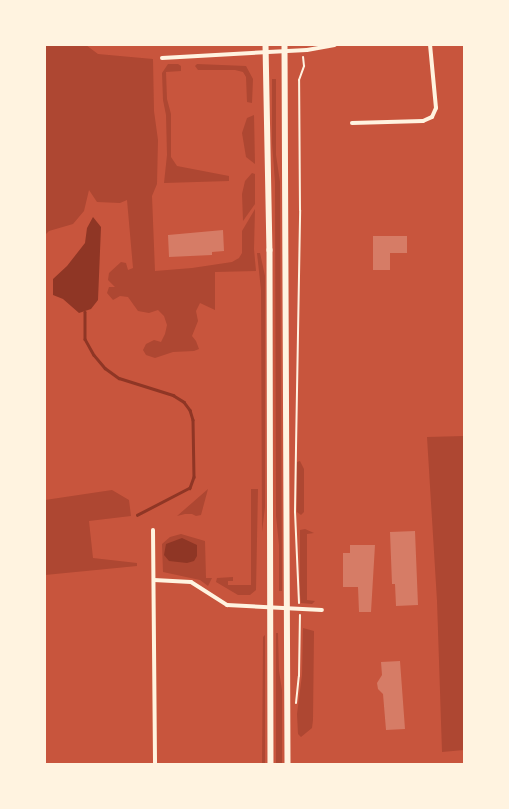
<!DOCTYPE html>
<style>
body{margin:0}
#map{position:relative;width:509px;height:809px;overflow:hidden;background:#c8553d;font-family:"IBM Plex Sans",sans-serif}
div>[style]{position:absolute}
.green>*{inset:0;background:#ae4732}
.water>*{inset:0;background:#8f3625}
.stream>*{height:2.5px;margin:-1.25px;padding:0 1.25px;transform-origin:1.25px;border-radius:1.25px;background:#8f3625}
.building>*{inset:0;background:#d67c66}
.path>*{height:2px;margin:-1px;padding:0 1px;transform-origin:1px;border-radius:1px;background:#fff3e0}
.minor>*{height:4px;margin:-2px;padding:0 2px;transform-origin:2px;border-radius:2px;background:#fff3e0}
.secondary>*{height:5.5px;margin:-2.75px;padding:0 2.75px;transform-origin:2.75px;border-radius:2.75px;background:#fff3e0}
span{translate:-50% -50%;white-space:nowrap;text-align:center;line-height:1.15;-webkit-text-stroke:5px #fff3e0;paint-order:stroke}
.frame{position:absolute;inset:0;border:46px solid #fff3e0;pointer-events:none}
</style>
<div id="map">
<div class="green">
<div style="clip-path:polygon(45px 45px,86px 45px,98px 54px,153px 59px,154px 111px,158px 140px,157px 184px,152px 196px,155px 271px,192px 268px,232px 262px,239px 258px,242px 253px,242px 231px,255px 209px,254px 249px,256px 271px,215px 272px,215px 310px,200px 303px,196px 311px,198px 321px,192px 336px,196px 341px,199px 349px,194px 351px,173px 352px,155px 358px,146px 355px,143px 350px,146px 344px,154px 340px,161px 342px,165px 334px,167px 325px,164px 316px,158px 310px,149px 313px,138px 311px,128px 297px,120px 296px,113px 300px,107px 293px,109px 287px,115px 287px,108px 280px,109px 273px,121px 262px,126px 263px,128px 270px,133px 268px,127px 200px,120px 203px,97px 202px,89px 190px,84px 211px,73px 224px,49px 231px,45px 235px)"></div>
<div style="clip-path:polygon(168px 64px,178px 64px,181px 66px,181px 71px,166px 72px,167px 99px,171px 114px,171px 157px,177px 166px,229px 176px,229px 181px,164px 183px,167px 155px,166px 115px,163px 100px,162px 73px)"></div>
<div style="clip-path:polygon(197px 64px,246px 66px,253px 79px,252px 103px,247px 102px,246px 77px,243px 72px,235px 70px,198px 70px,195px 66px)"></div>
<div style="clip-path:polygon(272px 79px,276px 79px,276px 155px,280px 182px,282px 591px,279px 591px,279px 545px,276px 516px,275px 182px,272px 143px)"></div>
<div style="clip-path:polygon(254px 115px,255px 164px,246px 157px,242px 133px,247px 118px)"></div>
<div style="clip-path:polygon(252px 173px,255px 174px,255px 204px,243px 221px,242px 194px,245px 181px)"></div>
<div style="clip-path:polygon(257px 253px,260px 253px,265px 276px,265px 507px,262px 532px,261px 290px)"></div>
<div style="clip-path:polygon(464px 436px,464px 750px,442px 752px,437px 601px,427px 437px)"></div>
<div style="clip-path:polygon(300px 461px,304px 469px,304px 512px,301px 515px,297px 512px,297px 462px)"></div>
<div style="clip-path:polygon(208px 489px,201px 515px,196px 516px,192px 514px,185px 514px,177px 516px)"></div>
<div style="clip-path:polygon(251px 489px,258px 489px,256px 590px,250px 595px,238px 595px,216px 582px,217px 578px,233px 577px,233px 581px,228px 581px,228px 585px,251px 585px)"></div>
<div style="clip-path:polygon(112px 490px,129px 500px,131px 516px,89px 521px,93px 558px,137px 563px,137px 566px,45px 575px,45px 500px)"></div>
<div style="clip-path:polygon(305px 529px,314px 533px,307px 534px,307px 600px,315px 601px,312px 604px,301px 603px,300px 594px,300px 530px)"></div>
<div style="clip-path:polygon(181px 534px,205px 541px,206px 578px,212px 578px,208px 586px,200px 580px,163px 572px,162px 544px,170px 537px)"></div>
<div style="clip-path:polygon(303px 628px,314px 631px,313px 720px,312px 728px,301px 737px,298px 734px,297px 714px,302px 675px)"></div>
<div style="clip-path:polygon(276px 633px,278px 633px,279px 671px,282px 690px,282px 764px,276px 764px)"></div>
<div style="clip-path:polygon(265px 635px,265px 764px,262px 764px,263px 637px)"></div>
</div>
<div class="water">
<div style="clip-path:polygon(93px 217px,101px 227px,98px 300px,91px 309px,79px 313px,63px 299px,53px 295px,53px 279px,67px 266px,85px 243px,87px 228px)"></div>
<div style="clip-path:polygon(182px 538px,197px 545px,197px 556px,194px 561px,187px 563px,169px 561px,164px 555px,166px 544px)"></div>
</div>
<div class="stream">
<div style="left:85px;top:312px;width:27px;rotate:90deg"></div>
<div style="left:85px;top:339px;width:18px;rotate:61deg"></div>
<div style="left:94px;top:355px;width:17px;rotate:50deg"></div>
<div style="left:105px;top:368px;width:17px;rotate:36deg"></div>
<div style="left:119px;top:378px;width:57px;rotate:17.5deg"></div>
<div style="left:173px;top:395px;width:13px;rotate:32deg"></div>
<div style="left:184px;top:402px;width:10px;rotate:53deg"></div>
<div style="left:190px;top:410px;width:10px;rotate:73deg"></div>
<div style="left:193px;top:420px;width:57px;rotate:89deg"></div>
<div style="left:194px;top:477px;width:12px;rotate:110deg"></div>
<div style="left:190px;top:488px;width:59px;rotate:152.6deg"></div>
</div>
<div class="building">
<div style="clip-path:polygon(223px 230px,224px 251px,212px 252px,212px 255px,169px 257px,168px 235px)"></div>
<div style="clip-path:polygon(373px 236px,407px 236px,407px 253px,390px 253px,390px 270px,373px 270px)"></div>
<div style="clip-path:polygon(415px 531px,418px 605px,396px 606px,395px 584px,392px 584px,390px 532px)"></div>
<div style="clip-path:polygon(350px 545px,375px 545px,371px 612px,359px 612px,358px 587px,343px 587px,343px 553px,350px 553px)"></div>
<div style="clip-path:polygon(400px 661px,405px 729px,386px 730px,383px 694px,378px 689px,377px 683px,382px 675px,381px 662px)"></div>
</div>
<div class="path">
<div style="left:299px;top:603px;width:91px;rotate:-92.5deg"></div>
<div style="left:295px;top:512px;width:64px;rotate:-89.1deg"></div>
<div style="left:296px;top:448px;width:238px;rotate:-89deg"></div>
<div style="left:300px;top:210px;width:130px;rotate:-90.4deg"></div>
<div style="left:299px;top:80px;width:15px;rotate:-70deg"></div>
<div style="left:304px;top:66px;width:9px;rotate:-96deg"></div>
<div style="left:296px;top:703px;width:27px;rotate:-84deg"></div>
<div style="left:299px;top:676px;width:61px;rotate:-89.1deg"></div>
</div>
<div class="minor">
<div style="left:162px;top:58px;width:145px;rotate:-3.2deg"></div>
<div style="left:307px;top:50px;width:28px;rotate:-10deg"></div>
<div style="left:352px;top:123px;width:71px;rotate:-1.6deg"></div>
<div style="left:423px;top:121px;width:10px;rotate:-24deg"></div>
<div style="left:432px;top:117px;width:10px;rotate:-66deg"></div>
<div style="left:436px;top:108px;width:63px;rotate:-95.4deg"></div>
<div style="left:153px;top:530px;width:234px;rotate:89.5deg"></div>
<div style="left:154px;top:580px;width:37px;rotate:3deg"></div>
<div style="left:191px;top:582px;width:43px;rotate:32.6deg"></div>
<div style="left:227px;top:605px;width:95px;rotate:3deg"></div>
</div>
<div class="secondary">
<div style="left:266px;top:45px;width:205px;rotate:88.9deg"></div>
<div style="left:270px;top:250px;width:514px;rotate:89.89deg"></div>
<div style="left:285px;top:45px;width:719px;rotate:89.76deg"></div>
</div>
<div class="frame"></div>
</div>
